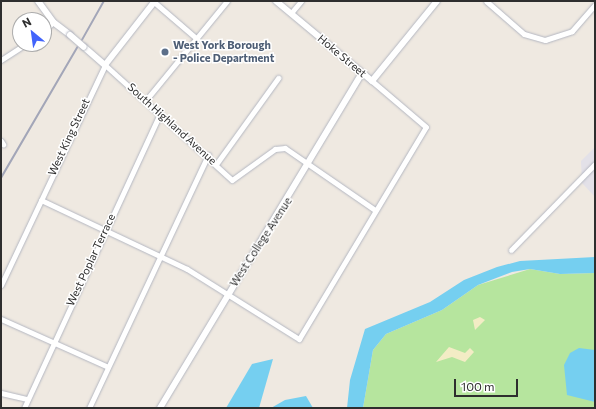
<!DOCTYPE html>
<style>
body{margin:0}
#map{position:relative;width:596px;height:409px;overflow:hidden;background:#efe9e1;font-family:Commissioner,sans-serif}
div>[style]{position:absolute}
.industrial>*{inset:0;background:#e3e1e8}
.green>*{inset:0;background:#b6e59e}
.sand>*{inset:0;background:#f3ecc5}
.water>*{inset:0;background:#75cff0}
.roads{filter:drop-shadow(0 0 1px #b4b7c1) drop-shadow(0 0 1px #b4b7c1)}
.minor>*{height:5px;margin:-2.5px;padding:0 2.5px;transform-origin:2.5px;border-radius:2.5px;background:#fff}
.tertiary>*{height:6px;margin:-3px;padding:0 3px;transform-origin:3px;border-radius:3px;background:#fff}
.rail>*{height:1.5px;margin:-0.75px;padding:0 0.75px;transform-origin:0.75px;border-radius:0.75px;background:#a3a6b8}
.bridges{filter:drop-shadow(0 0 1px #b4b7c1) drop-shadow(0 0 1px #b4b7c1)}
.tertiary-bridge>*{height:6px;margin:-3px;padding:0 3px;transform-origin:3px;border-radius:3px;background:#fff}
.dots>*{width:11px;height:11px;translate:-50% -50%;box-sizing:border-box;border:2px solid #fff;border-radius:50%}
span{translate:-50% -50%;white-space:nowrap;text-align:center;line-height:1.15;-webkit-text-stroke:3px #fff;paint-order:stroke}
.service-label{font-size:11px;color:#4e5e75;font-weight:700}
.left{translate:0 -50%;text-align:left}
.street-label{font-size:11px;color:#2e2e2e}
.frame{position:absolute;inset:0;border:2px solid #2e2e2e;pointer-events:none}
.north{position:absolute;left:12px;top:12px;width:40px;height:40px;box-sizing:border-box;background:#fff;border:1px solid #ababab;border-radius:50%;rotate:331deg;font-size:11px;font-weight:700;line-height:16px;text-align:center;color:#2e2e2e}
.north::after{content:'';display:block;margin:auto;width:14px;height:18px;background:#4264fb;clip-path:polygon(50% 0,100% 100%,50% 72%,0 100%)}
.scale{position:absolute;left:454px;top:379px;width:64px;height:18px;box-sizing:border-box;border:2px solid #2e2e2e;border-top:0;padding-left:5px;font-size:12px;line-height:14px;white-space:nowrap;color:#2e2e2e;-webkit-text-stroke:3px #fff;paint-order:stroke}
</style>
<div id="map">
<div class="industrial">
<div style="clip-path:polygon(595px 147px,595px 197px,582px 183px,581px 161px)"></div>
</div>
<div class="green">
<div style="clip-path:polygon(530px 269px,560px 274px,595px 273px,595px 408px,363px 408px,373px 350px,386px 334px,442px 310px,478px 285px)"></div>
</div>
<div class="sand">
<div style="clip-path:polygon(480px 317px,485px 320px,475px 330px,473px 320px)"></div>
<div style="clip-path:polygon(449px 347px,465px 353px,470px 348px,474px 352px,465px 362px,452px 357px,436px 362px)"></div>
</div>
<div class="water">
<div style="clip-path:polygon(595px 257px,595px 273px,560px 274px,530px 269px,512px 272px,478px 285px,442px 310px,386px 334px,373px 350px,363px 408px,347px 408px,350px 380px,365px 329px,430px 302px,464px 280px,497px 267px,520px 261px)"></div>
<div style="clip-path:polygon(579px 348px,595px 350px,595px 402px,567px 395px,564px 365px,570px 353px)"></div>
<div style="clip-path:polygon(273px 359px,259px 408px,226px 408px,252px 364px)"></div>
<div style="clip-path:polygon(306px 396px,313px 408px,271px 408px,285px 400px)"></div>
</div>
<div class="roads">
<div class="minor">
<div style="left:486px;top:1px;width:50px;rotate:41deg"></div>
<div style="left:524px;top:34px;width:22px;rotate:16deg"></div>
<div style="left:545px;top:40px;width:28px;rotate:-18deg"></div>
<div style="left:572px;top:31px;width:35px;rotate:-49deg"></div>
<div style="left:154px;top:2px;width:57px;rotate:40.7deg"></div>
<div style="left:291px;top:13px;width:16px;rotate:-50deg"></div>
<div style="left:44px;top:31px;width:13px;rotate:-45deg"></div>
<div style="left:1px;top:60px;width:30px;rotate:-33deg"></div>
<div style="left:146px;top:100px;width:128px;rotate:-50.7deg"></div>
<div style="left:1px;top:141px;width:4px;rotate:56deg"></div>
<div style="left:217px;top:163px;width:105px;rotate:-54.3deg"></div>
<div style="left:41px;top:200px;width:161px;rotate:25.3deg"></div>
<div style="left:187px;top:269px;width:132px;rotate:32deg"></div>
<div style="left:299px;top:339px;width:247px;rotate:-59.1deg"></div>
<div style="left:426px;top:127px;width:71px;rotate:-139.6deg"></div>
<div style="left:511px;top:250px;width:120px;rotate:-45.7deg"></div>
<div style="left:1px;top:285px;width:243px;rotate:-64.7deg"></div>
<div style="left:105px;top:65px;width:171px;rotate:42.2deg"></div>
<div style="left:232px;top:180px;width:53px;rotate:-35.8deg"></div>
<div style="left:275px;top:149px;width:10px;rotate:-6deg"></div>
<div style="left:285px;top:148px;width:109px;rotate:34.6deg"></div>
<div style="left:1px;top:319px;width:115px;rotate:24.1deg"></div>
<div style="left:1px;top:393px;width:27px;rotate:13deg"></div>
<div style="left:24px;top:408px;width:324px;rotate:-65.2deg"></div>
<div style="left:89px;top:408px;width:280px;rotate:-64.8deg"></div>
</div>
<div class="tertiary">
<div style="left:38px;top:1px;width:26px;rotate:54deg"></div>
<div style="left:53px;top:22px;width:21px;rotate:37deg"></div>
<div style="left:276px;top:1px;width:125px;rotate:39.8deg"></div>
<div style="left:372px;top:81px;width:103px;rotate:-50.9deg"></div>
<div style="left:84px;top:47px;width:28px;rotate:41deg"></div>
<div style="left:105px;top:65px;width:81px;rotate:-52deg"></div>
<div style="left:160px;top:408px;width:389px;rotate:-58.9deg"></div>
</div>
</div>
<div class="rail">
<div style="left:82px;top:40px;width:45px;rotate:-60.6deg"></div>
<div style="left:1px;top:178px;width:151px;rotate:-59.7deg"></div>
</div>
<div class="bridges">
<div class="tertiary-bridge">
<div style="left:70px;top:35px;width:18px;rotate:41deg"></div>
</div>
</div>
<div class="dots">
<div style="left:165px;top:52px;background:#5c6f8a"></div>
</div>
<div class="service-label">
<span class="left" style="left:173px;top:52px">West York Borough<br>- Police Department</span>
</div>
<div class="street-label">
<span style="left:342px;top:56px;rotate:40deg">Hoke Street</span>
<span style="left:172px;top:124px;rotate:42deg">South Highland Avenue</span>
<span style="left:69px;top:137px;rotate:-65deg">West King Street</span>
<span style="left:261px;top:242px;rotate:-57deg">West College Avenue</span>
<span style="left:91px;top:260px;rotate:-65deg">West Poplar Terrace</span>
</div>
<div class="frame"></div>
<div class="north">N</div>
<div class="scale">100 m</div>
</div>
